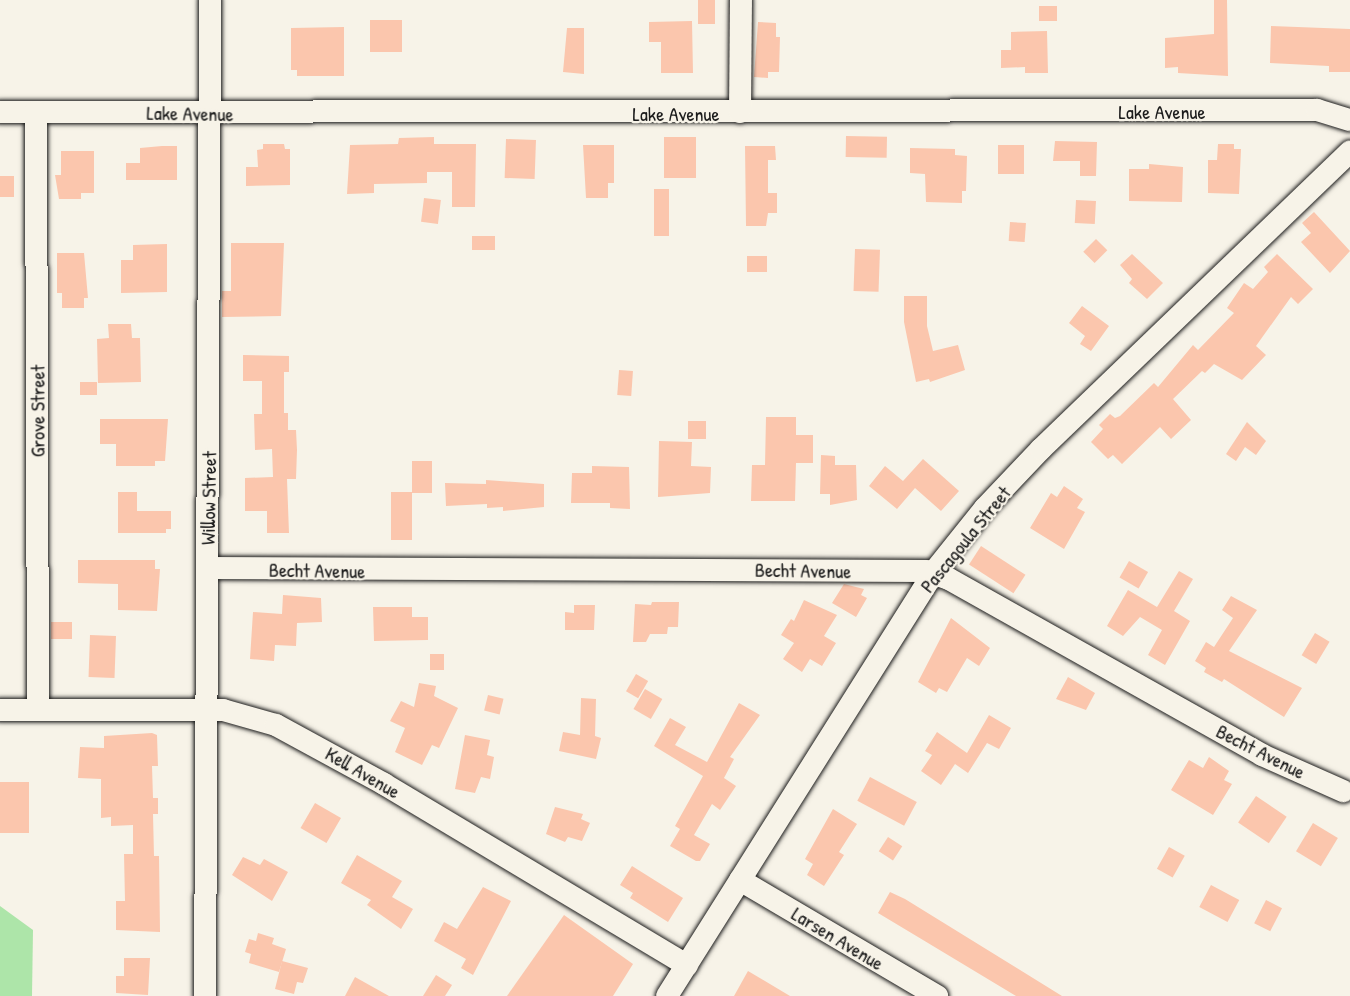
<!DOCTYPE html>
<style>
body{margin:0}
#map{position:relative;width:1350px;height:996px;overflow:hidden;background:#f7f3e8;font-family:"Patrick Hand",sans-serif}
div>[style]{position:absolute}
.green>*{inset:0;background:#ade5a9}
.building>*{inset:0;background:#fbc6ad;transform-origin:0 0}
.roads{filter:drop-shadow(0 0 2px #1c1c1c) drop-shadow(0 0 2px #1c1c1c)}
.minor>*{height:22px;margin:-11px;padding:0 11px;transform-origin:11px;border-radius:11px;background:#f7f3e8}
span{translate:-50% -50%;white-space:nowrap;text-align:center;line-height:1.15;-webkit-text-stroke:4.5px #f7f3e8;paint-order:stroke}
.street-label{font-size:20px;color:#1c1c1c}
</style>
<div id="map">
<div class="green">
<div style="clip-path:polygon(0 906px,33px 930px,32px 996px,0 996px)"></div>
</div>
<div class="building">
<div style="left:698px;top:0;width:17px;height:24px"></div>
<div style="clip-path:polygon(1214px 0,1227px 0,1228px 76px,1178px 73px,1178px 67px,1165px 68px,1165px 38px,1214px 34px)"></div>
<div style="left:1039px;top:6px;width:18px;height:15px"></div>
<div style="left:370px;top:20px;width:32px;height:32px"></div>
<div style="clip-path:polygon(692px 21px,693px 73px,661px 73px,661px 42px,649px 42px,649px 22px)"></div>
<div style="clip-path:polygon(758px 22px,776px 23px,776px 37px,780px 37px,779px 72px,768px 72px,768px 78px,754px 77px)"></div>
<div style="clip-path:polygon(1271px 26px,1350px 29px,1350px 72px,1329px 72px,1329px 66px,1270px 63px)"></div>
<div style="clip-path:polygon(344px 27px,344px 76px,297px 76px,297px 70px,291px 70px,291px 28px)"></div>
<div style="clip-path:polygon(567px 28px,584px 28px,584px 74px,563px 72px)"></div>
<div style="clip-path:polygon(1047px 31px,1048px 73px,1025px 73px,1025px 67px,1001px 68px,1001px 50px,1011px 50px,1011px 32px)"></div>
<div style="left:846px;top:136px;width:41px;height:21px;rotate:1deg"></div>
<div style="clip-path:polygon(434px 137px,434px 144px,476px 144px,475px 207px,452px 207px,452px 172px,427px 172px,427px 183px,374px 184px,374px 193px,347px 194px,350px 145px,398px 144px,399px 138px)"></div>
<div style="left:664px;top:137px;width:32px;height:41px"></div>
<div style="left:506px;top:139px;width:30px;height:39px;rotate:2deg"></div>
<div style="clip-path:polygon(1055px 141px,1097px 142px,1096px 176px,1080px 176px,1080px 161px,1053px 161px)"></div>
<div style="clip-path:polygon(263px 144px,284px 144px,285px 149px,290px 149px,290px 185px,246px 186px,246px 167px,258px 167px,257px 150px,263px 149px)"></div>
<div style="clip-path:polygon(1218px 144px,1234px 144px,1234px 149px,1241px 149px,1239px 194px,1208px 193px,1208px 160px,1217px 160px)"></div>
<div style="clip-path:polygon(583px 145px,614px 145px,614px 183px,608px 183px,608px 198px,586px 198px)"></div>
<div style="left:998px;top:145px;width:26px;height:29px"></div>
<div style="clip-path:polygon(162px 146px,177px 146px,177px 180px,126px 180px,126px 163px,140px 163px,140px 148px)"></div>
<div style="clip-path:polygon(745px 146px,775px 146px,776px 160px,768px 160px,768px 193px,777px 193px,777px 213px,768px 213px,766px 226px,746px 226px)"></div>
<div style="clip-path:polygon(910px 148px,955px 149px,955px 155px,967px 156px,966px 191px,962px 191px,962px 203px,926px 202px,925px 174px,910px 173px)"></div>
<div style="clip-path:polygon(61px 151px,94px 151px,94px 193px,81px 193px,81px 199px,59px 199px,55px 175px,61px 175px)"></div>
<div style="clip-path:polygon(1149px 164px,1183px 167px,1182px 202px,1129px 201px,1129px 169px,1149px 169px)"></div>
<div style="left:0;top:176px;width:14px;height:21px"></div>
<div style="left:654px;top:189px;width:15px;height:47px"></div>
<div style="left:424px;top:198px;width:17px;height:24px;rotate:7deg"></div>
<div style="left:1076px;top:200px;width:20px;height:23px;rotate:3deg"></div>
<div style="clip-path:polygon(1314px 212px,1350px 251px,1330px 273px,1301px 242px,1311px 233px,1302px 223px)"></div>
<div style="left:1010px;top:222px;width:16px;height:19px;rotate:4deg"></div>
<div style="left:495px;top:236px;width:14px;height:23px;rotate:90deg"></div>
<div style="left:1096px;top:239px;width:16px;height:18px;rotate:45deg"></div>
<div style="clip-path:polygon(231px 243px,284px 243px,281px 316px,222px 317px,222px 291px,231px 291px)"></div>
<div style="clip-path:polygon(167px 244px,167px 292px,121px 293px,121px 260px,133px 260px,133px 245px)"></div>
<div style="left:855px;top:249px;width:25px;height:42px;rotate:2deg"></div>
<div style="clip-path:polygon(57px 253px,84px 253px,88px 298px,84px 298px,84px 308px,62px 308px,62px 293px,57px 293px)"></div>
<div style="clip-path:polygon(1132px 254px,1163px 283px,1147px 299px,1129px 283px,1132px 279px,1120px 265px)"></div>
<div style="clip-path:polygon(1277px 254px,1313px 289px,1298px 304px,1291px 297px,1256px 346px,1266px 355px,1242px 380px,1214px 364px,1205px 373px,1202px 371px,1173px 399px,1191px 420px,1171px 439px,1160px 427px,1122px 464px,1113px 455px,1108px 459px,1091px 442px,1103px 429px,1099px 425px,1110px 414px,1115px 418px,1120px 416px,1154px 383px,1158px 387px,1193px 345px,1198px 350px,1234px 313px,1227px 308px,1244px 283px,1253px 289px,1268px 272px,1264px 267px)"></div>
<div style="left:747px;top:256px;width:20px;height:16px"></div>
<div style="clip-path:polygon(904px 296px,927px 296px,927px 326px,933px 351px,958px 345px,965px 370px,930px 382px,929px 379px,916px 382px,904px 322px)"></div>
<div style="clip-path:polygon(1082px 306px,1109px 326px,1091px 351px,1080px 344px,1085px 336px,1069px 323px)"></div>
<div style="clip-path:polygon(108px 324px,131px 324px,132px 338px,140px 338px,141px 382px,98px 383px,97px 339px,109px 338px)"></div>
<div style="clip-path:polygon(243px 355px,289px 356px,289px 372px,284px 372px,284px 413px,288px 413px,288px 430px,296px 430px,297px 450px,296px 479px,287px 479px,289px 533px,267px 533px,267px 511px,245px 511px,245px 478px,273px 477px,272px 449px,255px 450px,254px 414px,262px 414px,262px 381px,243px 381px)"></div>
<div style="left:619px;top:370px;width:14px;height:25px;rotate:4deg"></div>
<div style="left:80px;top:382px;width:17px;height:13px"></div>
<div style="clip-path:polygon(766px 417px,796px 417px,796px 435px,813px 435px,813px 463px,796px 463px,795px 501px,751px 501px,752px 465px,765px 465px)"></div>
<div style="clip-path:polygon(100px 419px,168px 419px,165px 461px,155px 461px,155px 466px,116px 466px,116px 444px,100px 444px)"></div>
<div style="left:688px;top:421px;width:18px;height:18px"></div>
<div style="clip-path:polygon(1247px 422px,1266px 441px,1256px 455px,1245px 447px,1236px 461px,1226px 454px)"></div>
<div style="clip-path:polygon(659px 441px,692px 442px,691px 466px,711px 467px,710px 493px,658px 497px)"></div>
<div style="clip-path:polygon(821px 455px,835px 456px,835px 465px,856px 465px,857px 500px,830px 505px,830px 494px,820px 494px)"></div>
<div style="clip-path:polygon(923px 459px,959px 491px,941px 511px,915px 488px,897px 509px,869px 486px,885px 466px,903px 481px)"></div>
<div style="left:412px;top:461px;width:20px;height:32px"></div>
<div style="clip-path:polygon(592px 466px,629px 467px,630px 509px,610px 508px,610px 503px,571px 503px,572px 473px,592px 473px)"></div>
<div style="clip-path:polygon(486px 480px,544px 484px,544px 507px,503px 511px,503px 507px,487px 508px,487px 504px,446px 506px,445px 483px,486px 484px)"></div>
<div style="clip-path:polygon(1064px 486px,1083px 499px,1077px 508px,1085px 512px,1064px 549px,1030px 528px,1051px 493px,1057px 497px)"></div>
<div style="clip-path:polygon(118px 492px,137px 492px,137px 511px,171px 511px,171px 529px,166px 529px,166px 533px,118px 533px)"></div>
<div style="left:391px;top:492px;width:21px;height:48px"></div>
<div style="left:981px;top:546px;width:53px;height:22px;rotate:33deg"></div>
<div style="clip-path:polygon(78px 560px,155px 560px,155px 569px,160px 569px,157px 611px,118px 610px,118px 584px,78px 583px)"></div>
<div style="left:1129px;top:561px;width:22px;height:19px;rotate:30deg"></div>
<div style="clip-path:polygon(1179px 571px,1193px 579px,1174px 611px,1190px 621px,1165px 665px,1148px 655px,1162px 630px,1140px 617px,1123px 636px,1107px 626px,1128px 590px,1157px 607px)"></div>
<div style="clip-path:polygon(844px 584px,864px 589px,861px 595px,867px 598px,856px 617px,832px 603px)"></div>
<div style="clip-path:polygon(283px 595px,321px 598px,322px 622px,297px 623px,296px 646px,275px 645px,274px 661px,250px 659px,253px 612px,282px 614px)"></div>
<div style="clip-path:polygon(1231px 596px,1257px 610px,1229px 651px,1302px 688px,1284px 717px,1224px 679px,1222px 682px,1204px 672px,1206px 668px,1195px 661px,1206px 642px,1214px 647px,1233px 618px,1222px 610px)"></div>
<div style="clip-path:polygon(804px 600px,837px 615px,824px 636px,836px 643px,822px 666px,810px 659px,802px 672px,783px 659px,794px 643px,781px 635px,791px 619px,794px 621px)"></div>
<div style="clip-path:polygon(652px 602px,679px 602px,678px 627px,668px 627px,667px 634px,650px 634px,646px 642px,633px 642px,635px 604px,651px 605px)"></div>
<div style="clip-path:polygon(574px 605px,595px 605px,594px 630px,565px 630px,565px 612px,574px 613px)"></div>
<div style="clip-path:polygon(373px 607px,412px 607px,412px 617px,428px 617px,428px 640px,374px 641px)"></div>
<div style="clip-path:polygon(951px 618px,990px 648px,979px 666px,967px 658px,947px 692px,939px 688px,936px 693px,918px 682px)"></div>
<div style="left:51px;top:622px;width:21px;height:17px"></div>
<div style="left:1315px;top:633px;width:17px;height:26px;rotate:31deg"></div>
<div style="left:90px;top:635px;width:26px;height:42px;rotate:2deg"></div>
<div style="left:430px;top:654px;width:14px;height:16px"></div>
<div style="left:636px;top:674px;width:14px;height:20px;rotate:30deg"></div>
<div style="clip-path:polygon(1068px 677px,1095px 693px,1086px 710px,1056px 699px)"></div>
<div style="clip-path:polygon(419px 683px,436px 686px,434px 696px,458px 708px,439px 748px,432px 745px,422px 765px,395px 752px,405px 728px,390px 721px,401px 701px,414px 707px)"></div>
<div style="left:645px;top:689px;width:20px;height:23px;rotate:30deg"></div>
<div style="left:488px;top:695px;width:16px;height:16px;rotate:14deg"></div>
<div style="clip-path:polygon(581px 698px,596px 699px,595px 736px,601px 738px,596px 759px,559px 751px,563px 732px,580px 735px)"></div>
<div style="clip-path:polygon(739px 703px,760px 715px,730px 757px,734px 759px,724px 778px,736px 786px,720px 810px,712px 804px,694px 835px,710px 844px,700px 861px,696px 861px,670px 846px,680px 829px,675px 826px,703px 776px,654px 746px,670px 718px,686px 727px,675px 745px,707px 762px)"></div>
<div style="clip-path:polygon(989px 715px,1011px 728px,999px 749px,987px 743px,968px 773px,955px 764px,941px 785px,921px 771px,932px 755px,925px 751px,937px 732px,967px 753px)"></div>
<div style="clip-path:polygon(152px 733px,157px 735px,158px 766px,152px 766px,153px 798px,158px 798px,158px 814px,153px 814px,154px 856px,159px 856px,160px 932px,116px 930px,116px 901px,125px 901px,124px 854px,133px 854px,133px 825px,111px 826px,111px 817px,101px 818px,101px 779px,78px 778px,80px 747px,104px 748px,104px 736px)"></div>
<div style="clip-path:polygon(465px 735px,490px 740px,487px 755px,494px 757px,490px 779px,481px 777px,475px 793px,455px 789px)"></div>
<div style="clip-path:polygon(1209px 757px,1229px 771px,1224px 780px,1232px 784px,1213px 815px,1171px 790px,1189px 760px,1203px 768px)"></div>
<div style="left:870px;top:777px;width:53px;height:27px;rotate:28deg"></div>
<div style="left:0;top:782px;width:29px;height:51px"></div>
<div style="left:1256px;top:796px;width:37px;height:32px;rotate:34deg"></div>
<div style="left:315px;top:803px;width:30px;height:29px;rotate:30deg"></div>
<div style="clip-path:polygon(555px 807px,583px 814px,581px 819px,590px 823px,582px 841px,568px 837px,565px 842px,546px 834px)"></div>
<div style="clip-path:polygon(833px 809px,857px 824px,839px 852px,844px 855px,824px 886px,807px 875px,813px 864px,805px 859px)"></div>
<div style="left:1313px;top:823px;width:29px;height:33px;rotate:31deg"></div>
<div style="left:888px;top:837px;width:17px;height:17px;rotate:33deg"></div>
<div style="left:1169px;top:847px;width:18px;height:25px;rotate:29deg"></div>
<div style="clip-path:polygon(357px 855px,402px 881px,392px 897px,413px 909px,401px 929px,367px 905px,371px 900px,341px 883px)"></div>
<div style="clip-path:polygon(243px 857px,260px 865px,264px 859px,288px 872px,272px 901px,232px 875px)"></div>
<div style="clip-path:polygon(632px 866px,683px 898px,668px 922px,630px 898px,633px 893px,620px 885px)"></div>
<div style="left:1211px;top:885px;width:32px;height:25px;rotate:28deg"></div>
<div style="clip-path:polygon(483px 887px,511px 901px,473px 975px,461px 968px,466px 959px,434px 941px,444px 922px,457px 929px)"></div>
<div style="clip-path:polygon(890px 892px,905px 899px,1062px 996px,1016px 996px,923px 940px,878px 913px)"></div>
<div style="left:1266px;top:900px;width:18px;height:26px;rotate:27deg"></div>
<div style="clip-path:polygon(564px 915px,633px 964px,613px 996px,507px 996px)"></div>
<div style="clip-path:polygon(258px 933px,274px 938px,272px 944px,286px 949px,279px 972px,249px 963px,251px 954px,245px 952px,249px 939px,256px 941px)"></div>
<div style="clip-path:polygon(124px 958px,150px 958px,148px 995px,116px 993px,116px 976px,124px 976px)"></div>
<div style="clip-path:polygon(282px 961px,308px 968px,303px 983px,297px 982px,294px 994px,275px 989px)"></div>
<div style="clip-path:polygon(748px 971px,790px 996px,734px 996px)"></div>
<div style="clip-path:polygon(436px 975px,452px 985px,445px 996px,423px 996px)"></div>
<div style="clip-path:polygon(355px 977px,389px 996px,345px 996px)"></div>
</div>
<div class="roads">
<div class="minor">
<div style="left:0;top:112px;width:1317px;rotate:-0.09deg"></div>
<div style="left:1317px;top:110px;width:34px;rotate:17deg"></div>
<div style="left:36px;top:112px;width:598px;rotate:89.81deg"></div>
<div style="left:740px;top:112px;width:112px;rotate:-89.5deg"></div>
<div style="left:207px;top:568px;width:719px;rotate:0.24deg"></div>
<div style="left:926px;top:571px;width:24px;rotate:19deg"></div>
<div style="left:949px;top:579px;width:359px;rotate:29.3deg"></div>
<div style="left:1262px;top:755px;width:89px;rotate:24deg"></div>
<div style="left:0;top:710px;width:223px"></div>
<div style="left:223px;top:710px;width:55px;rotate:15.8deg"></div>
<div style="left:276px;top:725px;width:123px;rotate:28.6deg"></div>
<div style="left:384px;top:784px;width:353px;rotate:30.9deg"></div>
<div style="left:740px;top:880px;width:229px;rotate:30.5deg"></div>
<div style="left:205px;top:996px;width:996px;rotate:-89.71deg"></div>
<div style="left:667px;top:996px;width:500px;rotate:-57.8deg"></div>
<div style="left:933px;top:573px;width:83px;rotate:-51.3deg"></div>
<div style="left:985px;top:508px;width:81px;rotate:-46.5deg"></div>
<div style="left:1041px;top:449px;width:429px;rotate:-43.9deg"></div>
</div>
</div>
<div class="street-label">
<span style="left:1162px;top:111px">Lake Avenue</span>
<span style="left:190px;top:113px;rotate:1deg">Lake Avenue</span>
<span style="left:676px;top:113px">Lake Avenue</span>
<span style="left:37px;top:411px;rotate:-90deg">Grove Street</span>
<span style="left:208px;top:498px;rotate:-89deg">Willow Street</span>
<span style="left:965px;top:539px;rotate:-51deg">Pascagoula Street</span>
<span style="left:317px;top:570px;rotate:1deg">Becht Avenue</span>
<span style="left:803px;top:570px;rotate:1deg">Becht Avenue</span>
<span style="left:1261px;top:751px;rotate:27deg">Becht Avenue</span>
<span style="left:363px;top:772px;rotate:30deg">Kell Avenue</span>
<span style="left:838px;top:938px;rotate:31deg">Larsen Avenue</span>
</div>
</div>
